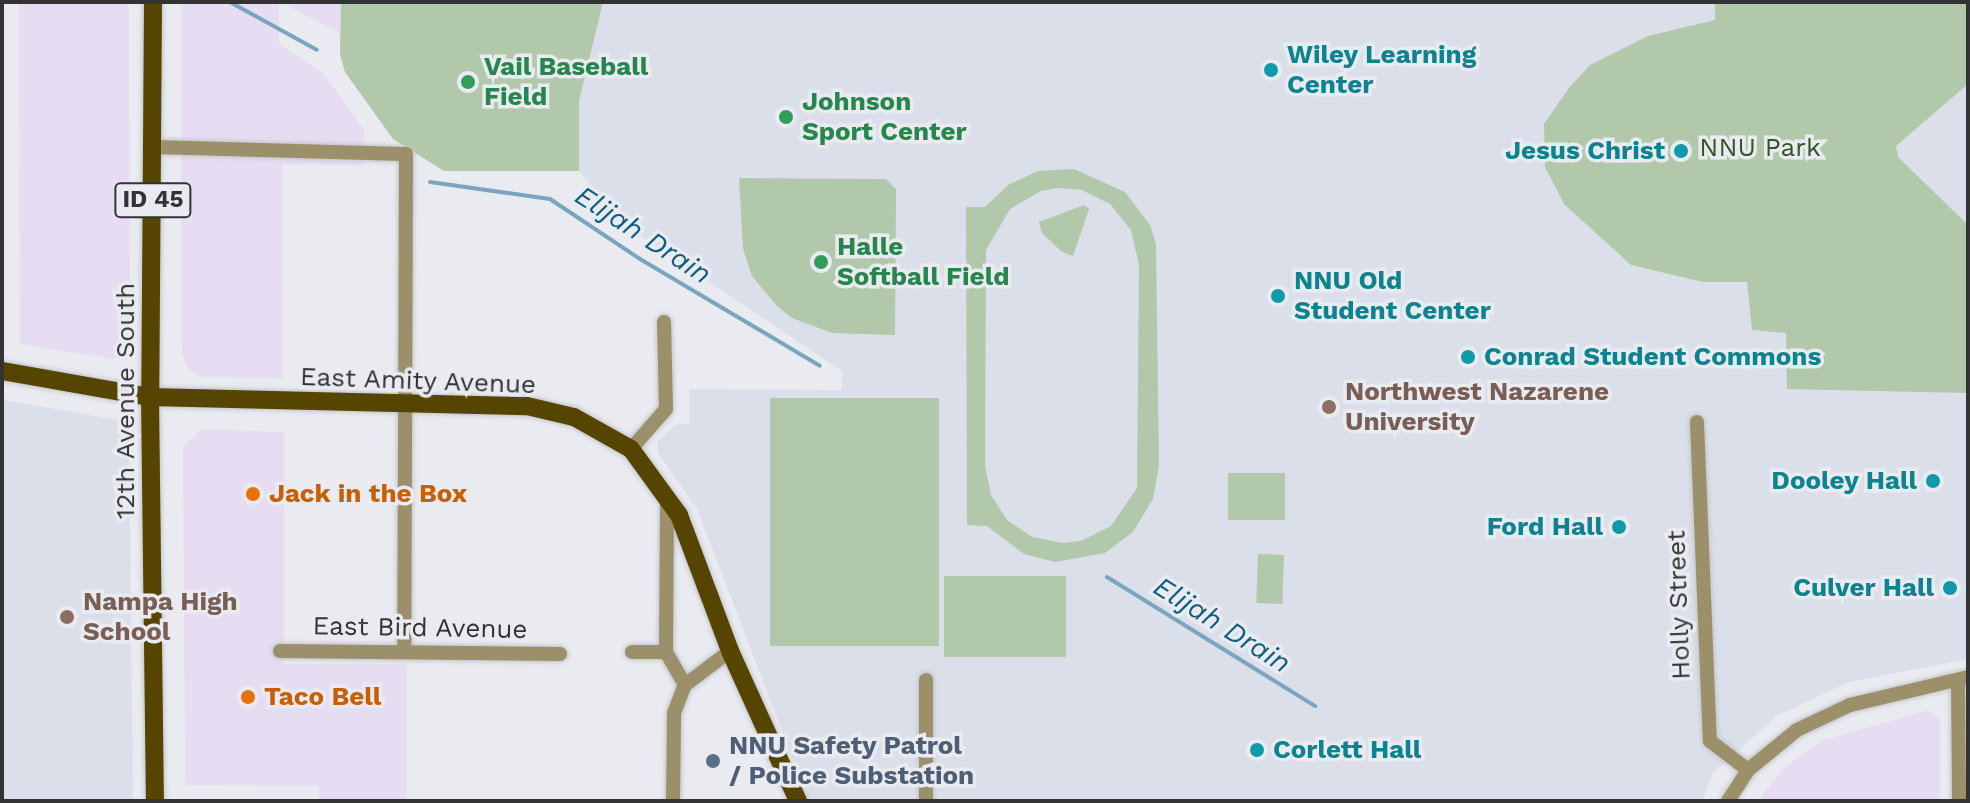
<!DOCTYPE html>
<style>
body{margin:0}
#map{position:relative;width:1970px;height:803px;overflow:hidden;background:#e9ebf0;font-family:"Work Sans",sans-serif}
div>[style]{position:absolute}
.commercial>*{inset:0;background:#e7ddf2}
.built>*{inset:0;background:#dadfea}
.green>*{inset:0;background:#b1c8aa;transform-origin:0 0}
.stream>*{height:4px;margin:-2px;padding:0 2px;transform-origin:2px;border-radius:2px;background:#7aa5be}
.roads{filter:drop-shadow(0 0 2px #c4c6cb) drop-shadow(0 0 2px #c4c6cb)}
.minor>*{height:14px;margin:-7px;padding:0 7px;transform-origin:7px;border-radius:7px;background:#9b906a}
.major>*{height:18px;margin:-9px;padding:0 9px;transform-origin:9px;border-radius:9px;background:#564500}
.dots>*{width:22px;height:22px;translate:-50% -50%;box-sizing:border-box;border:4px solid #e9ebf0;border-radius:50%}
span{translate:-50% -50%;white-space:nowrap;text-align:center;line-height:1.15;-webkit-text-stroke:7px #e9ebf0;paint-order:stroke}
.shield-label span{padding:2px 6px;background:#e9ebf0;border:2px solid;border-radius:6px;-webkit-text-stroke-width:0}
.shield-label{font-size:24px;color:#323335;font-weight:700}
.culture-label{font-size:26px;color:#0d838f;font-weight:700}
.left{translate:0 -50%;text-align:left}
.right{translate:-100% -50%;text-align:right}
.leisure-label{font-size:26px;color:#27864d;font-weight:700}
.park-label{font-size:26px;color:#305624}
.street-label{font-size:26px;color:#323335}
.education-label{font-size:26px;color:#785e54;font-weight:700}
.food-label{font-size:26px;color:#c56008;font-weight:700}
.service-label{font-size:26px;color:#4e5e75;font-weight:700}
.water-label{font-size:28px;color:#0f5d80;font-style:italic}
.frame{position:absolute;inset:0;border:4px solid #323335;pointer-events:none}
</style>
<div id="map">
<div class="commercial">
<div style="clip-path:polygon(19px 2px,129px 2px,130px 341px,114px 359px,20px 344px)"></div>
<div style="clip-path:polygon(181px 2px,279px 2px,279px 44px,324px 74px,364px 130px,364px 165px,282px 164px,283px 378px,203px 377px,189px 370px,182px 355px)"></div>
<div style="clip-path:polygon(280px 2px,341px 2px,340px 33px)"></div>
<div style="clip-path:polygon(203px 429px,284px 432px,284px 664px,407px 664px,407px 801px,319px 801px,319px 786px,185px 785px,183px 447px)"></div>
<div style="clip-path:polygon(1928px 710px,1940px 719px,1940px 801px,1758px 801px,1784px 768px,1821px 741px)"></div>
</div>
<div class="built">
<div style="clip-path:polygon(341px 2px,1968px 2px,1968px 659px,1849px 682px,1777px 716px,1713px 773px,1702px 801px,809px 801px,697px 509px,658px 453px,657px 441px,675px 425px,689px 424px,689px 389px,842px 390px,842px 371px,623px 224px,579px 171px,444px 171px,393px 139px,345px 72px,340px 54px)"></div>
<div style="clip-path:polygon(2px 400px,125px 421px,129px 432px,133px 801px,2px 801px)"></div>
</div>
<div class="green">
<div style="clip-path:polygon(341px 2px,603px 2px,579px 101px,579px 171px,444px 171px,393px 139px,345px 72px,340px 54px)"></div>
<div style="clip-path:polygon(1715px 2px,1968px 2px,1968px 84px,1896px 146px,1898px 157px,1968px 225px,1967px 393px,1787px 389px,1786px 333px,1752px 330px,1747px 282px,1703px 282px,1631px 265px,1564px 204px,1545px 167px,1544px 124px,1569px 88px,1590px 65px,1648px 36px,1715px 20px)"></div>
<div style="clip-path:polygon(evenodd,1074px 169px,1125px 192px,1150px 225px,1156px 244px,1159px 465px,1153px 499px,1133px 532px,1105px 553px,1055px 562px,1024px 554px,987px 526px,967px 525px,966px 207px,985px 207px,1008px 185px,1038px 171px,1074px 169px,1058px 188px,1082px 190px,1110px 204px,1131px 230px,1139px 265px,1137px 488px,1111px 526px,1081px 541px,1063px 543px,1032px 537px,1007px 520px,991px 495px,985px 466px,986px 250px,1010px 209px,1041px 191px,1058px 188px)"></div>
<div style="clip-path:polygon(739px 178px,886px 179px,896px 189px,895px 335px,832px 333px,792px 318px,777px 306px,752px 276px,743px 249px)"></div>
<div style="clip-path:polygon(1084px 205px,1089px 209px,1073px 256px,1062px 252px,1042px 233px,1039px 222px)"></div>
<div style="left:939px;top:398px;width:248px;height:169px;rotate:90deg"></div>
<div style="left:1228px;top:473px;width:57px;height:47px"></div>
<div style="left:1258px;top:554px;width:26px;height:49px;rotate:2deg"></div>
<div style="left:944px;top:576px;width:122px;height:81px"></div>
</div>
<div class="stream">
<div style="left:230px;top:2px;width:99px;rotate:28.9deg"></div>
<div style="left:430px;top:182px;width:121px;rotate:8.1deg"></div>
<div style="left:550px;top:199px;width:108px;rotate:33.7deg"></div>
<div style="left:640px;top:259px;width:209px;rotate:30.7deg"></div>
<div style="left:1107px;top:577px;width:245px;rotate:31.8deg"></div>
</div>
<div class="roads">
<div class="minor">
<div style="left:153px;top:147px;width:253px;rotate:1.6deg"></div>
<div style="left:406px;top:154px;width:498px;rotate:90.2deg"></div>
<div style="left:1697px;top:422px;width:319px;rotate:87.7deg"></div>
<div style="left:1710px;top:741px;width:48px;rotate:37.3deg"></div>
<div style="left:631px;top:449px;width:53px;rotate:-48.8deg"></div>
<div style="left:666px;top:409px;width:87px;rotate:-91.3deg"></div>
<div style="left:280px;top:651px;width:280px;rotate:0.6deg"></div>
<div style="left:632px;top:652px;width:34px"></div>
<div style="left:666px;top:652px;width:38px;rotate:60deg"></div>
<div style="left:666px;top:652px;width:153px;rotate:-89.6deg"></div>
<div style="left:1958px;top:680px;width:121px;rotate:89.5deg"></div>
<div style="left:673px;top:801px;width:88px;rotate:-89.3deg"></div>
<div style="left:674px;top:713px;width:30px;rotate:-69deg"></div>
<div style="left:685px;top:685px;width:56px;rotate:-37.1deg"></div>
<div style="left:926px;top:801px;width:121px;rotate:-90deg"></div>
<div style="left:1728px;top:801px;width:37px;rotate:-57deg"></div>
<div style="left:1748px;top:770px;width:63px;rotate:-39.2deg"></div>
<div style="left:1797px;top:730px;width:59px;rotate:-25.3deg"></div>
<div style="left:1850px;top:705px;width:121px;rotate:-13.3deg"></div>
</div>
<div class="major">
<div style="left:153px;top:2px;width:395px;rotate:90.4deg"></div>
<div style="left:150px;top:397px;width:404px;rotate:89.3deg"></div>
<div style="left:2px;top:371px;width:150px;rotate:10deg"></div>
<div style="left:150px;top:397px;width:377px;rotate:1.4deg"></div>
<div style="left:527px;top:406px;width:48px;rotate:13.2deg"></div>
<div style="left:574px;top:417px;width:65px;rotate:29.3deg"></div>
<div style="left:631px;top:449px;width:82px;rotate:54deg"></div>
<div style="left:679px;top:515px;width:145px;rotate:69.4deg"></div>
<div style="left:730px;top:651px;width:165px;rotate:65.6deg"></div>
</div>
</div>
<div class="dots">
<div style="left:1271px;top:70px;background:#0f9aa8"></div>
<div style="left:468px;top:82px;background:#2e9e5b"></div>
<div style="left:786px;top:117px;background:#2e9e5b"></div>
<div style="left:1681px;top:151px;background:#0f9aa8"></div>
<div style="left:821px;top:262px;background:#2e9e5b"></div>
<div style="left:1278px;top:296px;background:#0f9aa8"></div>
<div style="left:1468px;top:357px;background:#0f9aa8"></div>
<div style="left:1329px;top:407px;background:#8d6e63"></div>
<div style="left:1933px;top:481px;background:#0f9aa8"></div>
<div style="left:253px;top:494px;background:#e8710a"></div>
<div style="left:1619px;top:527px;background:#0f9aa8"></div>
<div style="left:1950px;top:588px;background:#0f9aa8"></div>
<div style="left:67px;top:617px;background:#8d6e63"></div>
<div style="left:248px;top:697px;background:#e8710a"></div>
<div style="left:1257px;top:750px;background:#0f9aa8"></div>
<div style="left:713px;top:761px;background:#5c6f8a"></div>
</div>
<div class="shield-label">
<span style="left:153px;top:200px">ID 45</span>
</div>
<div class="culture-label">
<span class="left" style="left:1287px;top:70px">Wiley Learning<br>Center</span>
<span class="right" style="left:1665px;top:151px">Jesus Christ</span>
<span class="left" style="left:1294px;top:296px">NNU Old<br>Student Center</span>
<span class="left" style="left:1484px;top:357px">Conrad Student Commons</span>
<span class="right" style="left:1917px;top:481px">Dooley Hall</span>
<span class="right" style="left:1603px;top:527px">Ford Hall</span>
<span class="right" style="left:1934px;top:588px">Culver Hall</span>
<span class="left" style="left:1273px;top:750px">Corlett Hall</span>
</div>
<div class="leisure-label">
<span class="left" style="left:484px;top:82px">Vail Baseball<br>Field</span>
<span class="left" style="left:802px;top:117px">Johnson<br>Sport Center</span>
<span class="left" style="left:837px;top:262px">Halle<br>Softball Field</span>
</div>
<div class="park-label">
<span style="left:1760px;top:148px">NNU Park</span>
</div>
<div class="street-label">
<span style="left:418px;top:381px;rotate:2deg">East Amity Avenue</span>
<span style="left:126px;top:401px;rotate:-90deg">12th Avenue South</span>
<span style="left:1679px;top:605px;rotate:-92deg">Holly Street</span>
<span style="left:420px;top:628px;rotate:1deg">East Bird Avenue</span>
</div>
<div class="education-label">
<span class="left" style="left:1345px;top:407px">Northwest Nazarene<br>University</span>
<span class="left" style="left:83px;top:617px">Nampa High<br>School</span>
</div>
<div class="food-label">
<span class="left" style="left:269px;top:494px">Jack in the Box</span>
<span class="left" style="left:264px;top:697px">Taco Bell</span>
</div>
<div class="service-label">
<span class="left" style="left:729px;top:761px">NNU Safety Patrol<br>/ Police Substation</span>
</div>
<div class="water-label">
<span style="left:643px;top:235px;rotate:33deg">Elijah Drain</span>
<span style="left:1222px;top:625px;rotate:32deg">Elijah Drain</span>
</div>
<div class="frame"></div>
</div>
